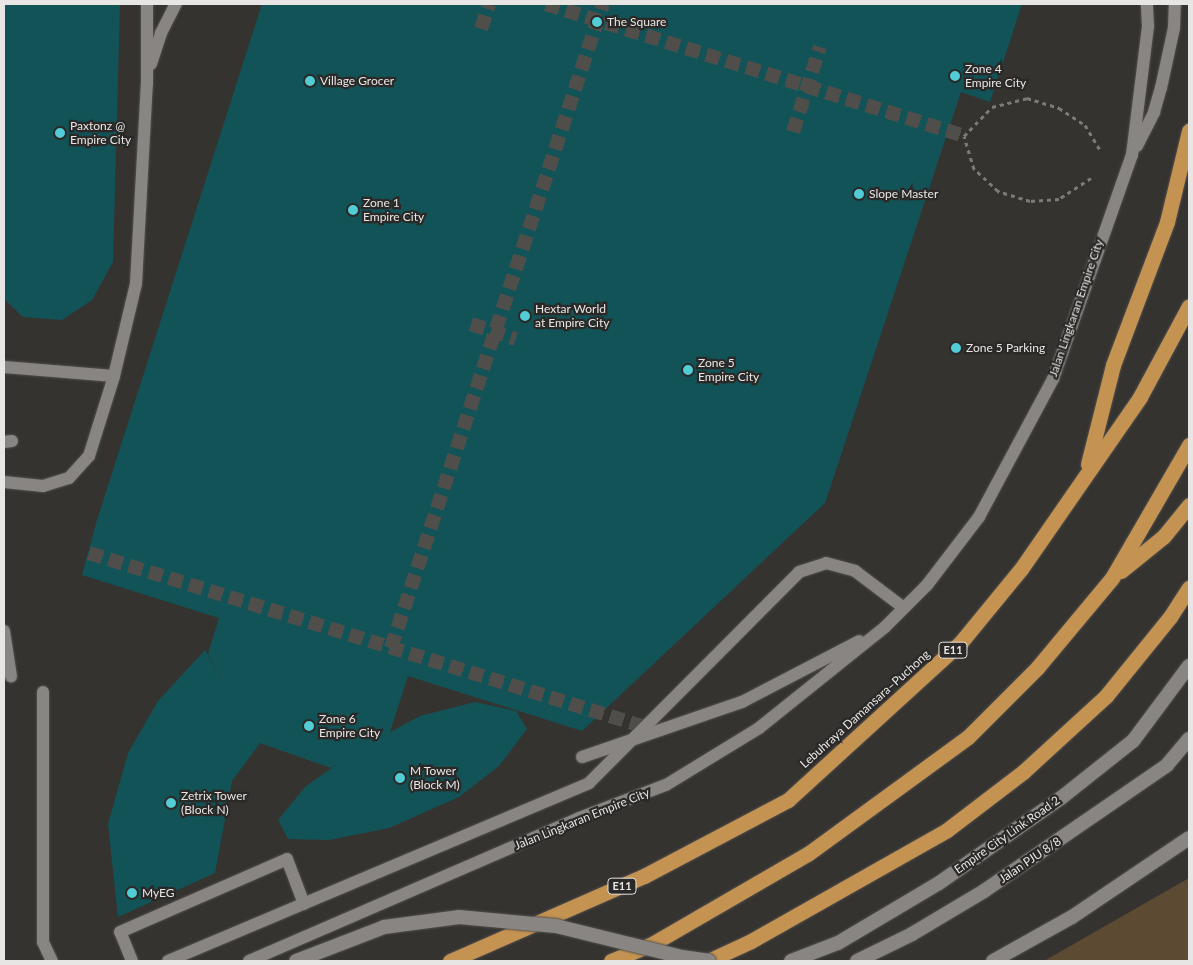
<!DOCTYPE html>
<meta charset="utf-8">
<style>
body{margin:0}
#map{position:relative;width:1193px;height:965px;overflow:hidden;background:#353330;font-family:Lato,sans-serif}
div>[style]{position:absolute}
.green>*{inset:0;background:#5d4a33}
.building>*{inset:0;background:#125358}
.pedestrian-tunnel>*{height:14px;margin-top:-7px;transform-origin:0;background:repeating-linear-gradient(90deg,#504e4b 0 14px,transparent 0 21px)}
.path>*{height:3px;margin-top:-1.5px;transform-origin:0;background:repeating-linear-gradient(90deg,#7c7a78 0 4px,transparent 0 8px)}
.roads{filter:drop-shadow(0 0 1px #52504d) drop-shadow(0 0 1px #52504d)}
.service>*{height:12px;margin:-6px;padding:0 6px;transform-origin:6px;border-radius:6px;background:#888582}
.minor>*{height:14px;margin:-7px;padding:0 7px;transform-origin:7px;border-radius:7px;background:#888582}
.tertiary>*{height:14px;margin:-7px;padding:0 7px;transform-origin:7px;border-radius:7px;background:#888582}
.motorway>*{height:15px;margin:-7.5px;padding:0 7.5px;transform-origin:7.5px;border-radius:7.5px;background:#c49352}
.bridges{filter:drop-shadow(0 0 1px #52504d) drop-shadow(0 0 1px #52504d)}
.minor-bridge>*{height:14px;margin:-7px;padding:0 7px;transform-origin:7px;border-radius:7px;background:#888582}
.dots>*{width:14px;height:14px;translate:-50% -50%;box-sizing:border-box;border:2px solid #2b2927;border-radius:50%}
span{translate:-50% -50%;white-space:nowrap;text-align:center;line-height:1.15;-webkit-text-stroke:4.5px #2b2927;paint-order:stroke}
.shield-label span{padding:1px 4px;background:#2b2927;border:1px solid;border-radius:4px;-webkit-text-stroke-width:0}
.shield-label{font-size:11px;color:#e8e6e5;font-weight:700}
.poi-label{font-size:12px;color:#e8e6e5}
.left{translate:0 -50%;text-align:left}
.street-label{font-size:12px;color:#e8e6e5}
.frame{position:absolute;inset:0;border:5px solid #e8e6e5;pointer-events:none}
</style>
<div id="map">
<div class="green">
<div style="clip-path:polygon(1189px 878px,1189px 961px,1044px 961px)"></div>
</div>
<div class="building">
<div style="clip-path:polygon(4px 4px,120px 4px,113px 262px,92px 300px,62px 320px,23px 317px,4px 299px)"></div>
<div style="clip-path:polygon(262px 4px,1022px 4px,990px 102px,961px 92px,825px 503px,582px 731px,408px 676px,390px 732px,420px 716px,475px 702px,516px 711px,527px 729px,499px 766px,459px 797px,389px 828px,329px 840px,288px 839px,278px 820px,306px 786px,339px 763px,331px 768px,260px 743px,232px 781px,215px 873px,118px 917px,108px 824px,128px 753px,158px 701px,205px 650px,227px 687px,208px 654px,219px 618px,82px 575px,97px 520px)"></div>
</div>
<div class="pedestrian-tunnel">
<div style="left:546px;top:4px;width:438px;rotate:17.5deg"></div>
<div style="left:481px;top:29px;width:26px;rotate:-72deg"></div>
<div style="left:793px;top:132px;width:89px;rotate:-72.4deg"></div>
<div style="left:471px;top:324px;width:47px;rotate:18.4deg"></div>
<div style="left:89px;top:553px;width:583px;rotate:17.38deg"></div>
<div style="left:391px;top:648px;width:678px;rotate:-71.78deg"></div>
</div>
<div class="path">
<div style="left:1091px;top:178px;width:38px;rotate:147deg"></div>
<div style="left:1059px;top:199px;width:29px;rotate:176deg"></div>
<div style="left:1030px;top:201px;width:34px;rotate:-163deg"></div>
<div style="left:998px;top:191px;width:33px;rotate:-137deg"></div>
<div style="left:974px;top:169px;width:34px;rotate:-107deg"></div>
<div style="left:964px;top:136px;width:40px;rotate:-46deg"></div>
<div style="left:992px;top:107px;width:36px;rotate:-14deg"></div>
<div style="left:1027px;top:98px;width:34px;rotate:17deg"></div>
<div style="left:1059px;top:108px;width:31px;rotate:33deg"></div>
<div style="left:1085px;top:125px;width:29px;rotate:59deg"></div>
</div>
<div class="roads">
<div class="service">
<div style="left:151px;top:64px;width:33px;rotate:-72deg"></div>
<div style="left:161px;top:33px;width:33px;rotate:-63deg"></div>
<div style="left:1137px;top:146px;width:38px;rotate:-63deg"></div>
<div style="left:1154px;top:112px;width:25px;rotate:-74deg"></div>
<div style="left:1161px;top:88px;width:61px;rotate:-77.8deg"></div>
<div style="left:1174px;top:28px;width:24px;rotate:-88deg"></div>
<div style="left:4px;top:367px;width:110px;rotate:4.7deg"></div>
<div style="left:4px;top:442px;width:8px;rotate:-7deg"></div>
<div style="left:4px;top:482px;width:39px;rotate:6deg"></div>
<div style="left:43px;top:486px;width:27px;rotate:-17deg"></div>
<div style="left:69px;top:478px;width:30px;rotate:-48deg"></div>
<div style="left:89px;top:456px;width:84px;rotate:-72.6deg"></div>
<div style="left:114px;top:376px;width:95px;rotate:-76.6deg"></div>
<div style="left:136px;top:284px;width:200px;rotate:-86.9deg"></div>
<div style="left:147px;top:84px;width:80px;rotate:-90deg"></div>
<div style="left:4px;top:631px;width:46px;rotate:81.2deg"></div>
<div style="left:43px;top:692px;width:250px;rotate:90deg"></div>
<div style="left:43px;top:942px;width:21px;rotate:65deg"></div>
<div style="left:582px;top:757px;width:169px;rotate:-19deg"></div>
<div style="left:742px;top:702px;width:132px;rotate:-27.5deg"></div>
<div style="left:132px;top:961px;width:31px;rotate:-112deg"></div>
<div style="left:120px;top:932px;width:182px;rotate:-23.6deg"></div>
<div style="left:287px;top:859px;width:48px;rotate:69.3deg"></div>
<div style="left:168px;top:961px;width:457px;rotate:-22.9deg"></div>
<div style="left:589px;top:783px;width:298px;rotate:-45.1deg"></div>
<div style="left:799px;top:572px;width:28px;rotate:-18deg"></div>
<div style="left:826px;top:563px;width:30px;rotate:15deg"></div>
<div style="left:855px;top:571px;width:61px;rotate:37.1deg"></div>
<div style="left:249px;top:961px;width:360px;rotate:-23.4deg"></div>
<div style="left:579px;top:818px;width:93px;rotate:-20.8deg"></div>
<div style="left:666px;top:785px;width:109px;rotate:-31.5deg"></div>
<div style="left:759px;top:728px;width:161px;rotate:-38.7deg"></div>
<div style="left:885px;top:627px;width:59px;rotate:-45deg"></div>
<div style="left:927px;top:585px;width:86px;rotate:-52.6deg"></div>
<div style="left:979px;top:517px;width:157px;rotate:-61.8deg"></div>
<div style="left:1053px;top:379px;width:238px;rotate:-70.6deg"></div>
<div style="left:1132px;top:155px;width:130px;rotate:-82.9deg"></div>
<div style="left:1148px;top:26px;width:22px;rotate:-93deg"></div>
</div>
<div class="minor">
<div style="left:791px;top:961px;width:50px;rotate:-21deg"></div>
<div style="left:838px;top:943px;width:117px;rotate:-30.7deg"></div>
<div style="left:939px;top:883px;width:149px;rotate:-34.9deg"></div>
<div style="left:1061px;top:798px;width:92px;rotate:-38.4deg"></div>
<div style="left:1133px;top:741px;width:94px;rotate:-53.3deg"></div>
</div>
<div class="tertiary">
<div style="left:857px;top:961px;width:61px;rotate:-26.1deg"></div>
<div style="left:912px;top:934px;width:84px;rotate:-30.8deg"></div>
<div style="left:984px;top:891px;width:222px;rotate:-34.5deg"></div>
<div style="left:1167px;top:765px;width:34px;rotate:-50deg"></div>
<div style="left:993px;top:961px;width:90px;rotate:-29.1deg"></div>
<div style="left:1072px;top:917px;width:141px;rotate:-34deg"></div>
</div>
<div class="motorway">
<div style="left:1088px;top:464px;width:102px;rotate:-75.8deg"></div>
<div style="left:1113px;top:365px;width:153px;rotate:-69.3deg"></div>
<div style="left:1167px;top:222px;width:94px;rotate:-76.4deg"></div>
<div style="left:1121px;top:571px;width:55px;rotate:-39.1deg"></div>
<div style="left:1164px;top:536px;width:40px;rotate:-51deg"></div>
<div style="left:450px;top:961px;width:212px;rotate:-23.7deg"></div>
<div style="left:644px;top:876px;width:163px;rotate:-27.8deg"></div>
<div style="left:788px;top:800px;width:234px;rotate:-42.4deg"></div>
<div style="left:961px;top:642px;width:94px;rotate:-50.6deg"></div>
<div style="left:1021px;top:569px;width:209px;rotate:-55.3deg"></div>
<div style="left:1140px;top:397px;width:103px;rotate:-61.7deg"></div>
<div style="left:611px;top:961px;width:44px;rotate:-22.5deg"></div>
<div style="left:652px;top:944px;width:181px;rotate:-30.1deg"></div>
<div style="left:809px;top:853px;width:197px;rotate:-36.1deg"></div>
<div style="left:968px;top:737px;width:98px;rotate:-45deg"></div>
<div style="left:1037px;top:668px;width:117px;rotate:-50.2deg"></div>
<div style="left:1112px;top:578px;width:154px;rotate:-59.9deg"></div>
<div style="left:708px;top:961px;width:47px;rotate:-24.9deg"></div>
<div style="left:751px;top:941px;width:225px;rotate:-29.5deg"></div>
<div style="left:947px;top:830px;width:96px;rotate:-37.3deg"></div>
<div style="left:1023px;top:772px;width:113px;rotate:-42.5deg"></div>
<div style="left:1106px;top:696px;width:102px;rotate:-51deg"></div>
<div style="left:1170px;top:617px;width:35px;rotate:-57deg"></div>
</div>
</div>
<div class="bridges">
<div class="minor-bridge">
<div style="left:296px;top:961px;width:94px;rotate:-21.1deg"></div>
<div style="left:384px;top:927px;width:76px;rotate:-7.6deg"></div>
<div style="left:459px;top:917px;width:97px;rotate:5.3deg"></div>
<div style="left:556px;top:926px;width:130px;rotate:13.8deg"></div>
<div style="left:682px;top:957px;width:27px;rotate:8deg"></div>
</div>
</div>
<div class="dots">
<div style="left:597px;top:22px;background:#52ccd5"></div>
<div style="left:955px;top:76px;background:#52ccd5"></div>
<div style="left:310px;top:81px;background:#52ccd5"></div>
<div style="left:60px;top:133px;background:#52ccd5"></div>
<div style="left:859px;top:194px;background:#52ccd5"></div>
<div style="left:353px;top:210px;background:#52ccd5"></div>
<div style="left:525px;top:316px;background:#52ccd5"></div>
<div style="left:956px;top:348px;background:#52ccd5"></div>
<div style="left:688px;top:370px;background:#52ccd5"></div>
<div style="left:309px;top:726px;background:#52ccd5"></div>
<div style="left:400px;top:778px;background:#52ccd5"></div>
<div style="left:171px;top:803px;background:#52ccd5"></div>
<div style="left:132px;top:893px;background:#52ccd5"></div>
</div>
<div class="shield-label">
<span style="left:953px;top:650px">E11</span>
<span style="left:622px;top:886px">E11</span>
</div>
<div class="poi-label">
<span class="left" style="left:607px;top:22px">The Square</span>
<span class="left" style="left:965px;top:76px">Zone 4<br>Empire City</span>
<span class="left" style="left:320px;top:81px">Village Grocer</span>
<span class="left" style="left:70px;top:133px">Paxtonz @<br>Empire City</span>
<span class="left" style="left:869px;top:194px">Slope Master</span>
<span class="left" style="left:363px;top:210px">Zone 1<br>Empire City</span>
<span class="left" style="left:535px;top:316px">Hextar World<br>at Empire City</span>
<span class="left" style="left:966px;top:348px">Zone 5 Parking</span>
<span class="left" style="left:698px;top:370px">Zone 5<br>Empire City</span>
<span class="left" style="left:319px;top:726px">Zone 6<br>Empire City</span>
<span class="left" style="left:410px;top:778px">M Tower<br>(Block M)</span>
<span class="left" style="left:181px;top:803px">Zetrix Tower<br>(Block N)</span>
<span class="left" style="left:142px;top:893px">MyEG</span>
</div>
<div class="street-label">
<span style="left:1076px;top:308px;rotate:-71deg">Jalan Lingkaran Empire City</span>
<span style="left:865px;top:709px;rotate:-42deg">Lebuhraya Damansara–Puchong</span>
<span style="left:582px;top:819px;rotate:-22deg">Jalan Lingkaran Empire City</span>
<span style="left:1007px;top:835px;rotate:-35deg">Empire City Link Road 2</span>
<span style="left:1030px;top:860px;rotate:-34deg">Jalan PJU 8/8</span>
</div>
<div class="frame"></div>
</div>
